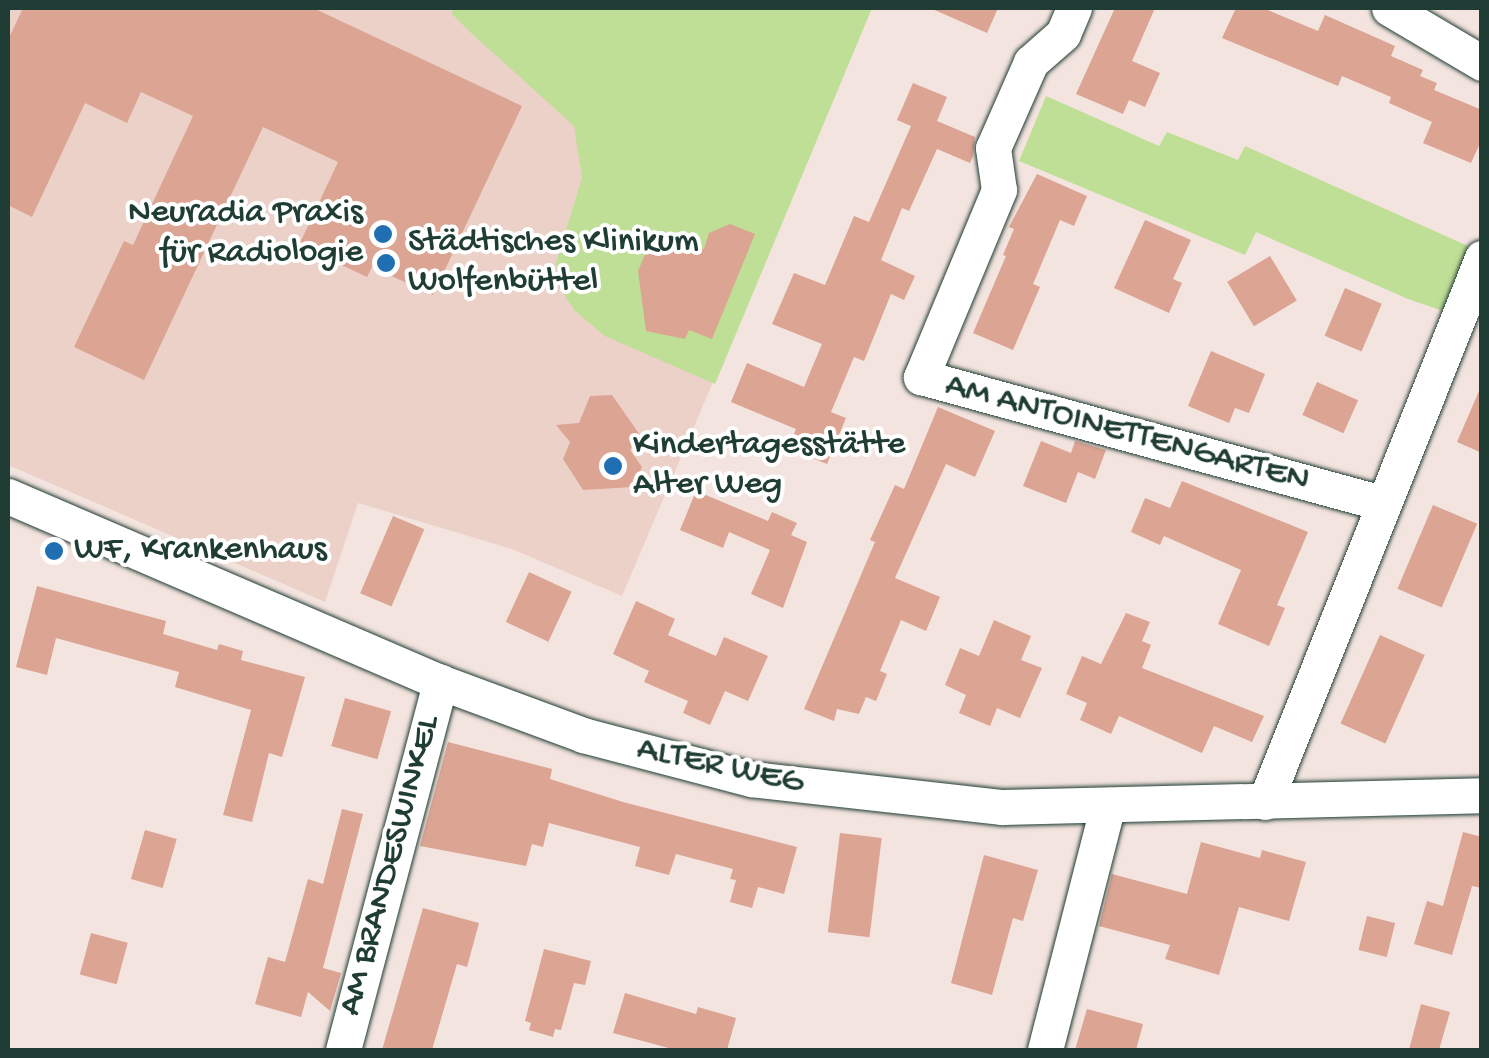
<!DOCTYPE html>
<meta charset="utf-8">
<style>
body{margin:0}
#map{position:relative;width:1489px;height:1058px;overflow:hidden;background:#f4e4df;font-family:"Gochi Hand",sans-serif}
div>[style]{position:absolute}
.built>*{inset:0;background:#ecd1c8}
.green>*{inset:0;background:#bfde96}
.building>*{inset:0;background:#dba493;transform-origin:0 0}
.roads{filter:drop-shadow(0 0 2px #1f3d34) drop-shadow(0 0 2px #1f3d34)}
.minor>*{height:35px;margin:-17.5px;padding:0 17.5px;transform-origin:17.5px;border-radius:17.5px;background:#fff}
.dots>*{width:28px;height:28px;translate:-50% -50%;box-sizing:border-box;border:5px solid #fff;border-radius:50%}
span{translate:-50% -50%;white-space:nowrap;text-align:center;line-height:1.15;-webkit-text-stroke:8px #fff;paint-order:stroke}
.poi-label{font-size:35px;color:#1f3d34}
.right{translate:-100% -50%;text-align:right}
.left{translate:0 -50%;text-align:left}
.street-label{font-size:35px;color:#1f3d34}
.frame{position:absolute;inset:0;border:10px solid #1f3d34;pointer-events:none}
</style>
<div id="map">
<div class="built">
<div style="clip-path:polygon(8px 8px,872px 8px,622px 596px,512px 549px,358px 503px,325px 602px,8px 465px)"></div>
</div>
<div class="green">
<div style="clip-path:polygon(453px 8px,872px 8px,715px 384px,605px 336px,575px 311px,559px 287px,556px 263px,582px 178px,574px 126px,469px 31px,452px 14px)"></div>
<div style="clip-path:polygon(1046px 96px,1159px 146px,1167px 132px,1238px 160px,1245px 146px,1479px 251px,1461px 317px,1408px 299px,1256px 232px,1245px 255px,1019px 161px)"></div>
</div>
<div class="building">
<div style="clip-path:polygon(23px 8px,313px 8px,522px 106px,433px 295px,372px 267px,367px 277px,299px 245px,338px 162px,263px 127px,144px 380px,74px 347px,124px 241px,133px 245px,193px 116px,141px 92px,127px 123px,85px 103px,32px 217px,8px 205px,8px 40px)"></div>
<div style="clip-path:polygon(930px 8px,998px 8px,987px 33px)"></div>
<div style="clip-path:polygon(1115px 8px,1155px 8px,1132px 61px,1160px 73px,1145px 107px,1129px 100px,1123px 114px,1076px 94px)"></div>
<div style="clip-path:polygon(1236px 8px,1263px 8px,1318px 31px,1325px 15px,1395px 46px,1391px 56px,1423px 70px,1420px 76px,1437px 83px,1434px 90px,1482px 110px,1482px 139px,1471px 163px,1423px 143px,1432px 122px,1389px 103px,1391px 97px,1342px 76px,1338px 86px,1222px 38px)"></div>
<div style="clip-path:polygon(913px 83px,947px 97px,937px 121px,975px 137px,973px 156px,970px 163px,937px 149px,909px 211px,902px 208px,881px 260px,915px 276px,904px 300px,891px 294px,864px 361px,854px 357px,831px 412px,846px 418px,827px 464px,788px 448px,796px 429px,731px 402px,747px 363px,804px 387px,822px 344px,772px 324px,794px 273px,825px 285px,854px 216px,869px 222px,911px 126px,897px 120px)"></div>
<div style="clip-path:polygon(1037px 174px,1087px 196px,1074px 226px,1060px 220px,1033px 284px,1040px 287px,1013px 350px,973px 333px,1006px 256px,1003px 255px,1014px 229px,1009px 227px)"></div>
<div style="clip-path:polygon(1145px 220px,1191px 240px,1173px 279px,1182px 283px,1169px 313px,1114px 288px)"></div>
<div style="clip-path:polygon(730px 224px,755px 234px,712px 339px,689px 330px,685px 339px,646px 331px,638px 271px,650px 243px,704px 249px,709px 233px)"></div>
<div style="left:1270px;top:256px;width:52px;height:50px;rotate:59deg"></div>
<div style="left:1345px;top:288px;width:40px;height:52px;rotate:23deg"></div>
<div style="clip-path:polygon(1211px 351px,1265px 374px,1249px 413px,1235px 408px,1229px 423px,1188px 406px)"></div>
<div style="left:1317px;top:382px;width:45px;height:36px;rotate:24deg"></div>
<div style="clip-path:polygon(1482px 384px,1482px 453px,1457px 442px)"></div>
<div style="clip-path:polygon(612px 395px,640px 435px,630px 450px,642px 467px,633px 487px,583px 490px,563px 459px,570px 442px,556px 425px,579px 423px,590px 396px)"></div>
<div style="clip-path:polygon(938px 407px,995px 431px,975px 477px,946px 464px,895px 578px,940px 597px,926px 631px,901px 620px,880px 671px,887px 674px,876px 701px,866px 697px,859px 714px,837px 709px,834px 721px,804px 709px,875px 542px,870px 540px,895px 485px,904px 489px)"></div>
<div style="clip-path:polygon(1041px 441px,1071px 453px,1075px 441px,1106px 450px,1095px 479px,1078px 472px,1066px 503px,1023px 486px)"></div>
<div style="clip-path:polygon(1182px 481px,1308px 532px,1277px 605px,1285px 608px,1269px 646px,1218px 624px,1241px 570px,1164px 536px,1160px 545px,1131px 532px,1145px 498px,1170px 508px)"></div>
<div style="clip-path:polygon(696px 491px,768px 521px,772px 512px,797px 523px,791px 535px,807px 542px,783px 608px,751px 594px,770px 550px,729px 532px,723px 548px,680px 530px)"></div>
<div style="left:1433px;top:505px;width:48px;height:91px;rotate:23deg"></div>
<div style="left:393px;top:516px;width:34px;height:84px;rotate:23deg"></div>
<div style="left:529px;top:572px;width:47px;height:55px;rotate:25deg"></div>
<div style="clip-path:polygon(37px 586px,166px 621px,163px 634px,217px 650px,219px 644px,243px 651px,241px 660px,305px 677px,282px 757px,269px 753px,252px 822px,223px 815px,251px 710px,175px 687px,179px 672px,56px 638px,47px 675px,16px 667px)"></div>
<div style="clip-path:polygon(636px 601px,675px 619px,668px 635px,716px 656px,724px 637px,768px 656px,748px 701px,725px 691px,710px 725px,683px 713px,688px 701px,644px 682px,649px 671px,613px 654px)"></div>
<div style="clip-path:polygon(1126px 613px,1150px 622px,1142px 641px,1151px 645px,1142px 668px,1264px 716px,1252px 742px,1214px 726px,1202px 753px,1119px 716px,1111px 734px,1080px 720px,1087px 703px,1066px 694px,1082px 656px,1101px 664px)"></div>
<div style="clip-path:polygon(994px 620px,1031px 636px,1021px 660px,1042px 668px,1020px 718px,997px 708px,990px 726px,959px 713px,966px 695px,945px 685px,960px 648px,979px 656px)"></div>
<div style="left:1380px;top:635px;width:49px;height:97px;rotate:24deg"></div>
<div style="left:345px;top:698px;width:48px;height:50px;rotate:16deg"></div>
<div style="clip-path:polygon(448px 742px,552px 769px,550px 779px,623px 802px,797px 847px,784px 894px,758px 887px,752px 908px,730px 902px,736px 880px,730px 879px,733px 869px,676px 854px,669px 875px,635px 866px,640px 847px,549px 823px,543px 847px,532px 844px,526px 866px,420px 846px)"></div>
<div style="clip-path:polygon(342px 809px,363px 814px,323px 968px,341px 973px,330px 1011px,308px 992px,301px 1017px,255px 1004px,268px 957px,285px 962px,308px 879px,323px 884px)"></div>
<div style="left:145px;top:830px;width:33px;height:51px;rotate:16deg"></div>
<div style="clip-path:polygon(1463px 832px,1482px 837px,1482px 888px,1472px 886px,1452px 955px,1414px 944px,1427px 901px,1443px 906px)"></div>
<div style="left:840px;top:833px;width:42px;height:100px;rotate:7deg"></div>
<div style="clip-path:polygon(1201px 842px,1260px 858px,1262px 850px,1306px 862px,1289px 921px,1239px 907px,1219px 975px,1165px 959px,1170px 945px,1099px 926px,1112px 874px,1187px 894px)"></div>
<div style="clip-path:polygon(984px 855px,1038px 870px,1023px 921px,1013px 918px,992px 995px,951px 983px)"></div>
<div style="clip-path:polygon(423px 908px,479px 923px,467px 967px,457px 964px,432px 1050px,382px 1050px)"></div>
<div style="left:1367px;top:916px;width:29px;height:35px;rotate:14deg"></div>
<div style="left:91px;top:933px;width:38px;height:43px;rotate:15deg"></div>
<div style="clip-path:polygon(544px 949px,591px 961px,585px 985px,574px 983px,561px 1030px,555px 1029px,553px 1037px,529px 1030px,531px 1023px,525px 1021px)"></div>
<div style="clip-path:polygon(625px 993px,696px 1014px,698px 1007px,736px 1018px,727px 1050px,676px 1050px,613px 1033px)"></div>
<div style="clip-path:polygon(1421px 1004px,1450px 1012px,1439px 1050px,1409px 1050px)"></div>
<div style="clip-path:polygon(1087px 1009px,1143px 1024px,1136px 1050px,1075px 1050px)"></div>
</div>
<div class="roads">
<div class="minor">
<div style="left:1074px;top:8px;width:28px;rotate:113deg"></div>
<div style="left:1063px;top:34px;width:43px;rotate:138.8deg"></div>
<div style="left:1031px;top:62px;width:94px;rotate:113.8deg"></div>
<div style="left:993px;top:148px;width:42px;rotate:81.9deg"></div>
<div style="left:999px;top:190px;width:203px;rotate:112.6deg"></div>
<div style="left:921px;top:377px;width:478px;rotate:15.3deg"></div>
<div style="left:1389px;top:8px;width:108px;rotate:30.6deg"></div>
<div style="left:8px;top:496px;width:470px;rotate:23.3deg"></div>
<div style="left:440px;top:682px;width:153px;rotate:20.3deg"></div>
<div style="left:583px;top:735px;width:174px;rotate:14.7deg"></div>
<div style="left:751px;top:779px;width:253px;rotate:6.4deg"></div>
<div style="left:1002px;top:807px;width:480px;rotate:-1.4deg"></div>
<div style="left:1265px;top:802px;width:586px;rotate:-68.25deg"></div>
<div style="left:343px;top:1050px;width:381px;rotate:-75.2deg"></div>
<div style="left:1045px;top:1050px;width:250px;rotate:-75.6deg"></div>
</div>
</div>
<div class="dots">
<div style="left:383px;top:234px;background:#1f6fb2"></div>
<div style="left:386px;top:263px;background:#1f6fb2"></div>
<div style="left:613px;top:466px;background:#1f6fb2"></div>
<div style="left:54px;top:551px;background:#1f6fb2"></div>
</div>
<div class="poi-label">
<span class="right" style="left:363px;top:234px">Neuradia Praxis<br>für Radiologie</span>
<span class="left" style="left:408px;top:263px">Städtisches Klinikum<br>Wolfenbüttel</span>
<span class="left" style="left:633px;top:466px">Kindertagesstätte<br>Alter Weg</span>
<span class="left" style="left:74px;top:551px">WF, Krankenhaus</span>
</div>
<div class="street-label">
<span style="left:1127px;top:434px;rotate:15deg">AM ANTOINETTENGARTEN</span>
<span style="left:720px;top:767px;rotate:12deg">ALTER WEG</span>
<span style="left:391px;top:866px;rotate:-75deg">AM BRANDESWINKEL</span>
</div>
<div class="frame"></div>
</div>
